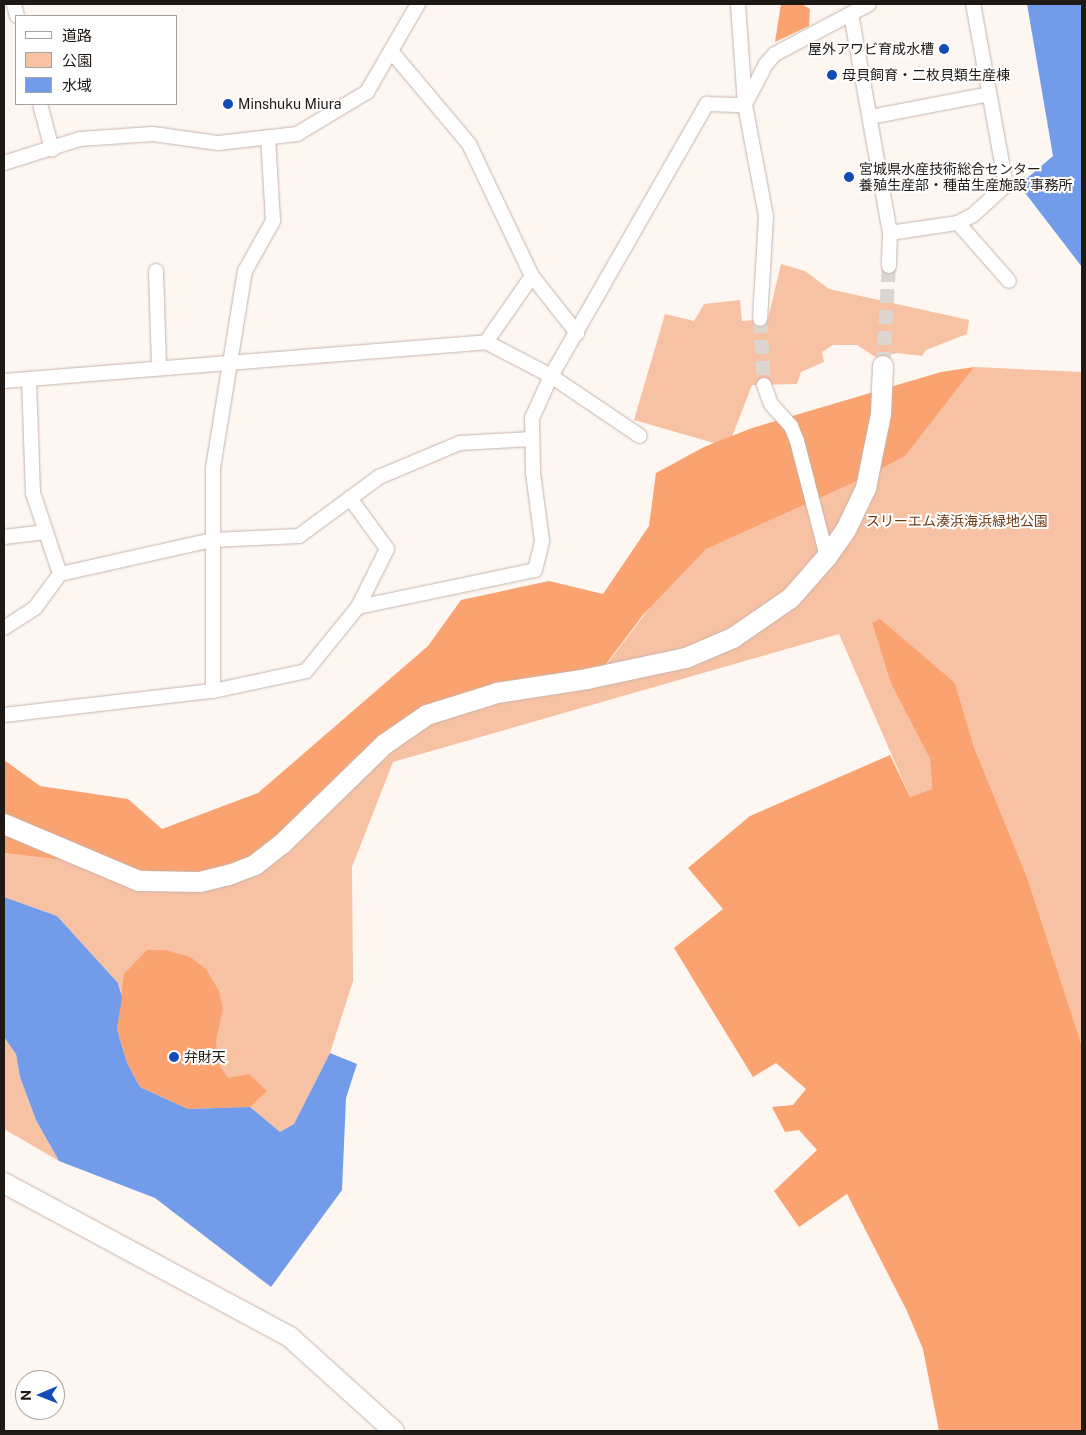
<!DOCTYPE html>
<meta charset="utf-8">
<style>
body{margin:0}
#map{position:relative;width:1086px;height:1435px;overflow:hidden;background:#fef6f1;font-family:"Public Sans","Noto Sans JP",sans-serif}
div>[style]{position:absolute}
.green>*{inset:0;background:#f7c1a4}
.forest>*{inset:0;background:#faa371}
.water>*{inset:0;background:#729ce9}
.street-tunnel>*{height:14px;margin-top:-7px;transform-origin:0;background:repeating-linear-gradient(90deg,#ddd5d0 0 14px,transparent 0 21px)}
.roads{filter:drop-shadow(0 0 1px #c6b3a9) drop-shadow(0 0 1px #c6b3a9)}
.street>*{height:14px;margin:-7px;padding:0 7px;transform-origin:7px;border-radius:7px;background:#fff}
.secondary>*{height:20px;margin:-10px;padding:0 10px;transform-origin:10px;border-radius:10px;background:#fff}
.dots>*{width:14px;height:14px;translate:-50% -50%;box-sizing:border-box;border:2px solid #fff;border-radius:50%}
span{translate:-50% -50%;white-space:nowrap;text-align:center;line-height:1.15;-webkit-text-stroke:4px #fff;paint-order:stroke}
.poi-label{font-size:14px;color:#1f1915}
.right{translate:-100% -50%;text-align:right}
.left{translate:0 -50%;text-align:left}
.park-label{font-size:14px;color:#703814}
.frame{position:absolute;inset:0;border:5px solid #1f1915;pointer-events:none}
.legend{position:absolute;left:15px;top:15px;width:162px;height:90px;box-sizing:border-box;background:#fff;border:1px solid #a5a3a1;margin:0;padding:6px 9px;list-style:none;font-size:15px;color:#1f1915}
.legend li{display:flex;align-items:center;gap:10px;height:25px}
.legend b{width:25px;border:1px solid #a5a3a1}
.north{position:absolute;left:15px;top:1370px;width:50px;height:50px;box-sizing:border-box;background:#fff;border:1px solid #a5a3a1;border-radius:50%;rotate:269deg;font-size:14px;font-weight:700;line-height:20px;text-align:center;color:#1f1915}
.north::after{content:'';display:block;margin:auto;width:18px;height:22px;background:#134bb7;clip-path:polygon(50% 0,100% 100%,50% 72%,0 100%)}
</style>
<div id="map">
<div class="green">
<div style="clip-path:polygon(781px 264px,805px 271px,829px 289px,969px 320px,967px 334px,926px 350px,922px 356px,897px 353px,877px 358px,857px 345px,833px 345px,822px 352px,824px 362px,801px 372px,797px 384px,752px 385px,728px 447px,634px 420px,665px 314px,694px 321px,704px 304px,740px 300px,742px 321px,768px 319px)"></div>
<div style="clip-path:polygon(974px 367px,1082px 372px,1082px 1046px,1027px 877px,974px 747px,955px 683px,872px 623px,891px 684px,930px 759px,932px 789px,910px 797px,839px 634px,393px 762px,352px 867px,353px 981px,330px 1053px,294px 1124px,280px 1132px,250px 1107px,224px 1109px,117px 1029px,122px 995px,118px 983px,57px 916px,4px 897px,4px 853px,167px 873px,436px 705px,594px 681px,651px 606px,706px 548px,899px 411px)"></div>
<div style="clip-path:polygon(4px 1037px,16px 1054px,20px 1077px,36px 1120px,59px 1161px,4px 1129px)"></div>
</div>
<div class="forest">
<div style="clip-path:polygon(781px 4px,802px 4px,810px 9px,809px 26px,775px 42px)"></div>
<div style="clip-path:polygon(974px 367px,905px 456px,859px 480px,706px 549px,643px 615px,600px 672px,436px 705px,290px 830px,247px 862px,199px 874px,167px 873px,4px 853px,4px 760px,40px 786px,128px 799px,162px 829px,258px 793px,428px 646px,461px 600px,549px 581px,603px 594px,649px 526px,656px 473px,704px 447px,752px 428px,941px 372px)"></div>
<div style="clip-path:polygon(880px 619px,955px 683px,974px 747px,1027px 877px,1082px 1046px,1082px 1431px,939px 1431px,923px 1349px,907px 1311px,847px 1194px,799px 1227px,774px 1191px,817px 1150px,799px 1130px,785px 1132px,772px 1107px,793px 1105px,806px 1089px,776px 1063px,753px 1077px,674px 948px,723px 909px,688px 868px,750px 816px,890px 755px,910px 797px,932px 789px,930px 759px,891px 684px,872px 623px)"></div>
<div style="clip-path:polygon(147px 950px,165px 950px,190px 957px,206px 969px,219px 991px,223px 1009px,216px 1040px,218px 1063px,228px 1078px,249px 1074px,267px 1091px,250px 1107px,188px 1109px,140px 1087px,127px 1063px,117px 1029px,124px 974px)"></div>
</div>
<div class="water">
<div style="clip-path:polygon(1027px 4px,1082px 4px,1082px 267px,1019px 185px,1053px 156px)"></div>
<div style="clip-path:polygon(4px 897px,57px 916px,118px 983px,122px 997px,117px 1029px,127px 1063px,140px 1087px,188px 1109px,250px 1107px,280px 1132px,294px 1124px,330px 1053px,357px 1064px,346px 1098px,342px 1190px,271px 1287px,155px 1198px,59px 1161px,36px 1120px,20px 1077px,16px 1054px,4px 1037px)"></div>
</div>
<div class="street-tunnel">
<div style="left:760px;top:319px;width:66px;rotate:86.5deg"></div>
<div style="left:883px;top:366px;width:100px;rotate:-86.6deg"></div>
</div>
<div class="roads">
<div class="street">
<div style="left:14px;top:4px;width:12px;rotate:76deg"></div>
<div style="left:738px;top:4px;width:101px;rotate:86deg"></div>
<div style="left:745px;top:105px;width:113px;rotate:79.3deg"></div>
<div style="left:766px;top:216px;width:103px;rotate:93.3deg"></div>
<div style="left:851px;top:14px;width:222px;rotate:79.9deg"></div>
<div style="left:890px;top:233px;width:33px;rotate:92deg"></div>
<div style="left:391px;top:51px;width:121px;rotate:50deg"></div>
<div style="left:469px;top:144px;width:146px;rotate:64.5deg"></div>
<div style="left:532px;top:276px;width:73px;rotate:51.7deg"></div>
<div style="left:40px;top:104px;width:47px;rotate:75.1deg"></div>
<div style="left:745px;top:104px;width:45px;rotate:-62.3deg"></div>
<div style="left:766px;top:64px;width:13px;rotate:-48deg"></div>
<div style="left:775px;top:54px;width:106px;rotate:-28deg"></div>
<div style="left:870px;top:117px;width:121px;rotate:-10.9deg"></div>
<div style="left:4px;top:163px;width:80px;rotate:-17.5deg"></div>
<div style="left:80px;top:139px;width:73px;rotate:-3.9deg"></div>
<div style="left:153px;top:134px;width:66px;rotate:7.9deg"></div>
<div style="left:218px;top:143px;width:80px;rotate:-6.5deg"></div>
<div style="left:297px;top:134px;width:82px;rotate:-31deg"></div>
<div style="left:367px;top:92px;width:102px;rotate:-59.9deg"></div>
<div style="left:958px;top:223px;width:77px;rotate:48.7deg"></div>
<div style="left:890px;top:233px;width:69px;rotate:-8.4deg"></div>
<div style="left:958px;top:223px;width:17px;rotate:-28deg"></div>
<div style="left:973px;top:215px;width:45px;rotate:-42.3deg"></div>
<div style="left:1006px;top:185px;width:184px;rotate:-100.3deg"></div>
<div style="left:156px;top:271px;width:97px;rotate:88.2deg"></div>
<div style="left:486px;top:342px;width:80px;rotate:-55.1deg"></div>
<div style="left:29px;top:379px;width:114px;rotate:88deg"></div>
<div style="left:33px;top:493px;width:85px;rotate:71.6deg"></div>
<div style="left:4px;top:381px;width:484px;rotate:-4.6deg"></div>
<div style="left:486px;top:342px;width:73px;rotate:27.6deg"></div>
<div style="left:551px;top:376px;width:107px;rotate:34deg"></div>
<div style="left:764px;top:385px;width:20px;rotate:70deg"></div>
<div style="left:771px;top:404px;width:30px;rotate:48deg"></div>
<div style="left:791px;top:426px;width:16px;rotate:68deg"></div>
<div style="left:797px;top:441px;width:120px;rotate:75.5deg"></div>
<div style="left:350px;top:498px;width:63px;rotate:54deg"></div>
<div style="left:387px;top:549px;width:65px;rotate:116.6deg"></div>
<div style="left:4px;top:537px;width:42px;rotate:-6.8deg"></div>
<div style="left:4px;top:628px;width:37px;rotate:-33deg"></div>
<div style="left:35px;top:608px;width:42px;rotate:-53.7deg"></div>
<div style="left:60px;top:574px;width:156px;rotate:-12.6deg"></div>
<div style="left:212px;top:540px;width:87px;rotate:-2.6deg"></div>
<div style="left:299px;top:536px;width:99px;rotate:-36.4deg"></div>
<div style="left:379px;top:477px;width:88px;rotate:-22.8deg"></div>
<div style="left:460px;top:443px;width:72px;rotate:-3.2deg"></div>
<div style="left:213px;top:691px;width:223px;rotate:-90deg"></div>
<div style="left:213px;top:468px;width:200px;rotate:-80.8deg"></div>
<div style="left:245px;top:271px;width:57px;rotate:-60.8deg"></div>
<div style="left:273px;top:221px;width:84px;rotate:-93.4deg"></div>
<div style="left:4px;top:715px;width:210px;rotate:-6.6deg"></div>
<div style="left:213px;top:691px;width:95px;rotate:-12.1deg"></div>
<div style="left:306px;top:671px;width:82px;rotate:-50.9deg"></div>
<div style="left:358px;top:607px;width:181px;rotate:-11.8deg"></div>
<div style="left:535px;top:570px;width:30px;rotate:-76deg"></div>
<div style="left:542px;top:541px;width:69px;rotate:-97.5deg"></div>
<div style="left:533px;top:473px;width:55px;rotate:-91deg"></div>
<div style="left:532px;top:418px;width:46px;rotate:-65.7deg"></div>
<div style="left:551px;top:376px;width:314px;rotate:-60.2deg"></div>
<div style="left:707px;top:104px;width:38px;rotate:2deg"></div>
</div>
<div class="secondary">
<div style="left:4px;top:824px;width:147px;rotate:22.9deg"></div>
<div style="left:139px;top:881px;width:61px;rotate:0.9deg"></div>
<div style="left:200px;top:882px;width:30px;rotate:-14deg"></div>
<div style="left:229px;top:875px;width:28px;rotate:-21deg"></div>
<div style="left:255px;top:865px;width:33px;rotate:-38deg"></div>
<div style="left:281px;top:845px;width:145px;rotate:-44.2deg"></div>
<div style="left:385px;top:744px;width:51px;rotate:-34.6deg"></div>
<div style="left:427px;top:715px;width:73px;rotate:-17.4deg"></div>
<div style="left:497px;top:693px;width:91px;rotate:-8.8deg"></div>
<div style="left:587px;top:679px;width:101px;rotate:-12deg"></div>
<div style="left:686px;top:658px;width:51px;rotate:-23.1deg"></div>
<div style="left:733px;top:638px;width:70px;rotate:-34.6deg"></div>
<div style="left:791px;top:598px;width:55px;rotate:-48.7deg"></div>
<div style="left:827px;top:557px;width:33px;rotate:-55deg"></div>
<div style="left:846px;top:530px;width:47px;rotate:-64.5deg"></div>
<div style="left:866px;top:488px;width:76px;rotate:-78.5deg"></div>
<div style="left:881px;top:414px;width:48px;rotate:-87.6deg"></div>
<div style="left:4px;top:1183px;width:325px;rotate:28.3deg"></div>
<div style="left:290px;top:1337px;width:140px;rotate:42.1deg"></div>
</div>
</div>
<div class="dots">
<div style="left:944px;top:49px;background:#134bb7"></div>
<div style="left:832px;top:75px;background:#134bb7"></div>
<div style="left:228px;top:104px;background:#134bb7"></div>
<div style="left:849px;top:177px;background:#134bb7"></div>
<div style="left:174px;top:1057px;background:#134bb7"></div>
</div>
<div class="poi-label">
<span class="right" style="left:934px;top:49px">屋外アワビ育成水槽</span>
<span class="left" style="left:842px;top:75px">母貝飼育・二枚貝類生産棟</span>
<span class="left" style="left:238px;top:104px">Minshuku Miura</span>
<span class="left" style="left:859px;top:177px">宮城県水産技術総合センター<br>養殖生産部・種苗生産施設 事務所</span>
<span class="left" style="left:184px;top:1057px">弁財天</span>
</div>
<div class="park-label">
<span style="left:957px;top:521px">スリーエム湊浜海浜緑地公園</span>
</div>
<div class="frame"></div>
<ul class="legend">
<li><b style="height:6px;background:#fff"></b>道路</li>
<li><b style="height:14px;background:#f7c1a4"></b>公園</li>
<li><b style="height:14px;background:#729ce9"></b>水域</li>
</ul>
<div class="north">N</div>
</div>
